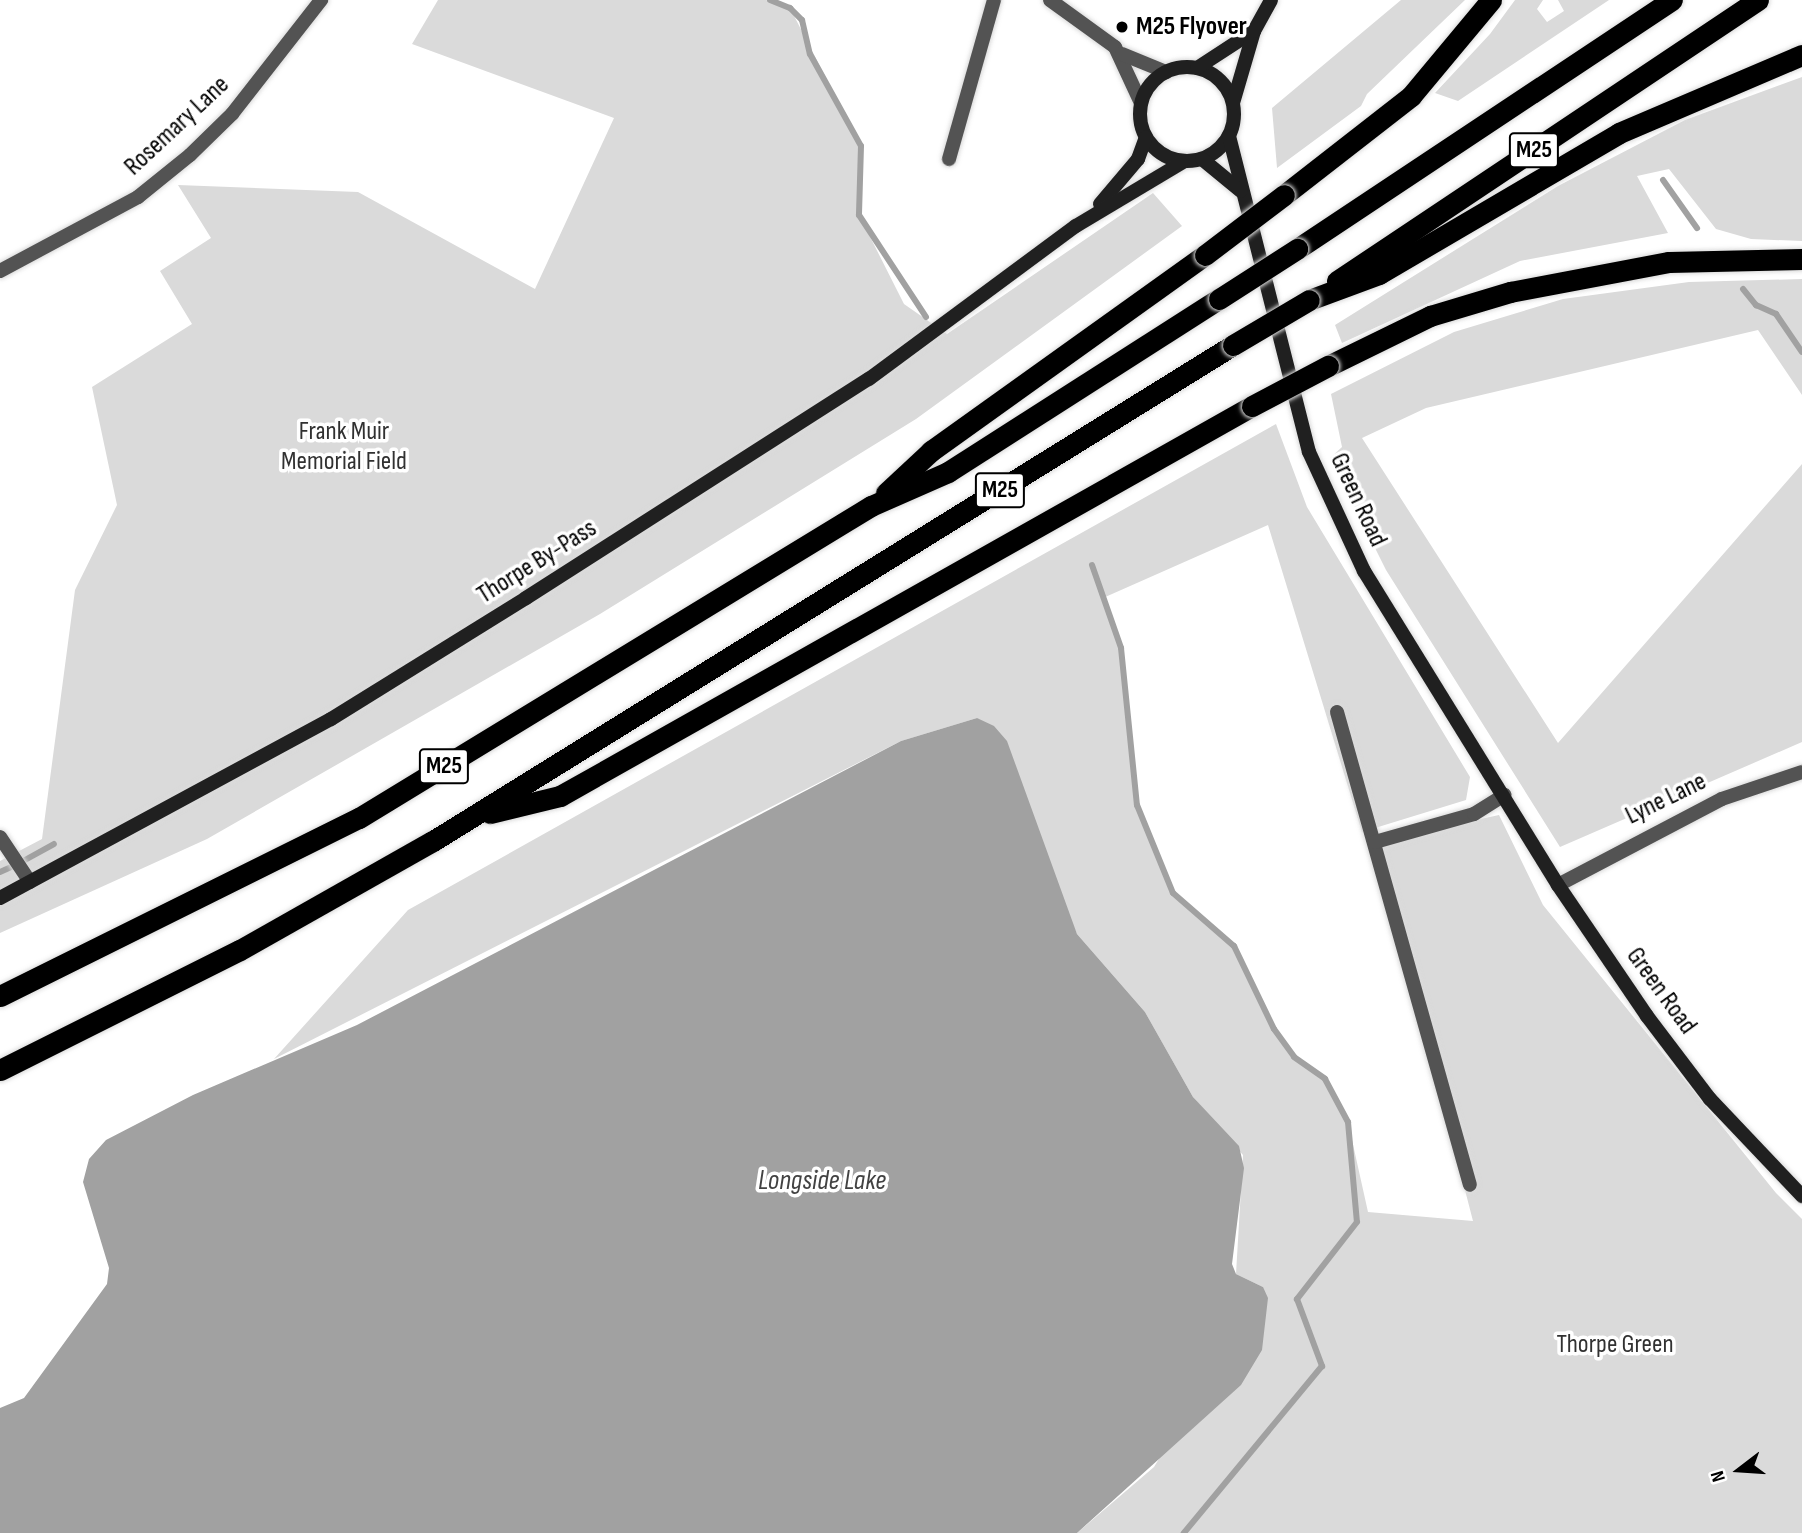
<!DOCTYPE html>
<style>
body{margin:0}
#map{position:relative;width:1802px;height:1533px;overflow:hidden;background:#fff;font-family:"Sofia Sans Condensed",sans-serif}
div>[style]{position:absolute}
.green>*{inset:0;background:#dadada}
.water>*{inset:0;background:#a1a1a1}
.stream>*{height:6px;margin:-3px;padding:0 3px;transform-origin:3px;border-radius:3px;background:#a1a1a1}
.roads{filter:drop-shadow(0 0 2px #dbdbdb) drop-shadow(0 0 2px #dbdbdb)}
.minor>*{height:14px;margin:-7px;padding:0 7px;transform-origin:7px;border-radius:7px;background:#535353}
.tertiary>*{height:14px;margin:-7px;padding:0 7px;transform-origin:7px;border-radius:7px;background:#535353}
.secondary>*{height:14px;margin:-7px;padding:0 7px;transform-origin:7px;border-radius:7px;background:#202020}
.secondary>.ring{margin:-7px;padding:0;box-sizing:content-box;background:none;border:14px solid #202020;border-radius:50%}
.motorway>*{height:21px;margin:-10.5px;padding:0 10.5px;transform-origin:10.5px;border-radius:10.5px;background:#000}
.bridges{filter:drop-shadow(0 0 2px #dbdbdb) drop-shadow(0 0 2px #dbdbdb)}
.motorway-bridge>*{height:21px;margin:-10.5px;padding:0 10.5px;transform-origin:10.5px;border-radius:10.5px;background:#000}
.dots>*{width:19px;height:19px;translate:-50% -50%;box-sizing:border-box;border:4px solid #fff;border-radius:50%}
span{translate:-50% -50%;white-space:nowrap;text-align:center;line-height:1.15;-webkit-text-stroke:7px #fff;paint-order:stroke}
.shield-label span{padding:2px 5px;background:#fff;border:2px solid;border-radius:5px;-webkit-text-stroke-width:0}
.shield-label{font-size:24px;color:#000;font-weight:700}
.poi-label{font-size:26px;color:#000;font-weight:700}
.left{translate:0 -50%;text-align:left}
.street-label{font-size:26px;color:#000}
.park-label{font-size:26px;color:#313131}
.water-label{font-size:28px;color:#424242;font-style:italic}
.north{position:absolute;left:1704px;top:1435px;width:70px;height:70px;-webkit-text-stroke:5px #fff;paint-order:stroke;rotate:253deg;font-size:19px;font-weight:700;line-height:28px;text-align:center;color:#000}
.north::after{content:'';display:block;margin:auto;width:24px;height:32px;background:#000;clip-path:polygon(50% 0,100% 100%,50% 72%,0 100%)}
</style>
<div id="map">
<div class="green">
<div style="clip-path:polygon(438px 0,766px 0,790px 8px,861px 146px,859px 215px,904px 304px,947px 334px,1153px 193px,1182px 226px,916px 419px,600px 614px,207px 839px,0 933px,0 861px,42px 839px,75px 590px,117px 505px,92px 387px,192px 324px,160px 271px,211px 238px,178px 185px,358px 192px,535px 289px,614px 118px,412px 44px)"></div>
<div style="clip-path:polygon(1401px 0,1465px 0,1367px 94px,1361px 106px,1277px 168px,1272px 108px)"></div>
<div style="clip-path:polygon(1515px 0,1543px 0,1537px 9px,1547px 22px,1564px 11px,1558px 0,1609px 0,1458px 101px,1435px 93px,1490px 34px)"></div>
<div style="clip-path:polygon(1802px 77px,1802px 241px,1751px 239px,1716px 229px,1669px 169px,1637px 176px,1668px 233px,1520px 261px,1342px 343px,1335px 325px,1558px 186px,1685px 120px)"></div>
<div style="clip-path:polygon(1802px 279px,1802px 395px,1758px 330px,1426px 408px,1362px 438px,1558px 743px,1802px 464px,1802px 742px,1560px 847px,1386px 570px,1330px 458px,1342px 447px,1331px 394px,1454px 332px,1563px 299px,1689px 282px)"></div>
<div style="clip-path:polygon(1276px 424px,1307px 507px,1470px 777px,1466px 800px,1362px 832px,1268px 525px,1103px 598px,1121px 648px,1137px 805px,1173px 893px,1234px 946px,1274px 1029px,1294px 1057px,1325px 1079px,1348px 1122px,1368px 1212px,1473px 1221px,1375px 842px,1499px 815px,1543px 905px,1776px 1193px,1802px 1219px,1802px 1533px,1077px 1533px,1154px 1467px,1263px 1287px,1236px 1274px,1243px 1155px,1193px 1097px,1145px 1012px,1077px 934px,977px 718px,901px 741px,274px 1059px,408px 910px)"></div>
</div>
<div class="water">
<div style="clip-path:polygon(977px 718px,994px 726px,1007px 741px,1077px 934px,1145px 1012px,1193px 1097px,1239px 1146px,1244px 1168px,1232px 1264px,1236px 1274px,1263px 1287px,1268px 1298px,1262px 1350px,1241px 1385px,1077px 1533px,0 1533px,0 1408px,24px 1398px,107px 1284px,109px 1268px,83px 1182px,89px 1159px,106px 1140px,193px 1095px,357px 1025px,901px 741px)"></div>
</div>
<div class="stream">
<div style="left:770px;top:0;width:22px;rotate:22deg"></div>
<div style="left:790px;top:8px;width:17px;rotate:45deg"></div>
<div style="left:802px;top:20px;width:35px;rotate:77deg"></div>
<div style="left:810px;top:54px;width:105px;rotate:61deg"></div>
<div style="left:861px;top:146px;width:69px;rotate:91.7deg"></div>
<div style="left:859px;top:215px;width:122px;rotate:56.7deg"></div>
<div style="left:1663px;top:180px;width:59px;rotate:54.7deg"></div>
<div style="left:1743px;top:289px;width:21px;rotate:51deg"></div>
<div style="left:1756px;top:305px;width:22px;rotate:24deg"></div>
<div style="left:1776px;top:314px;width:46px;rotate:55.6deg"></div>
<div style="left:1092px;top:565px;width:88px;rotate:70.7deg"></div>
<div style="left:1121px;top:648px;width:158px;rotate:84.2deg"></div>
<div style="left:1137px;top:805px;width:95px;rotate:67.8deg"></div>
<div style="left:1173px;top:893px;width:81px;rotate:41deg"></div>
<div style="left:1234px;top:946px;width:92px;rotate:64.3deg"></div>
<div style="left:1274px;top:1029px;width:34px;rotate:54deg"></div>
<div style="left:1294px;top:1057px;width:38px;rotate:35deg"></div>
<div style="left:1325px;top:1079px;width:49px;rotate:61.9deg"></div>
<div style="left:1348px;top:1122px;width:100px;rotate:84.9deg"></div>
<div style="left:1357px;top:1222px;width:98px;rotate:127.9deg"></div>
<div style="left:1297px;top:1299px;width:72px;rotate:69.5deg"></div>
<div style="left:1322px;top:1366px;width:217px;rotate:129.6deg"></div>
<div style="left:25px;top:860px;width:33px;rotate:-29deg"></div>
<div style="left:0;top:872px;width:17px;rotate:-24deg"></div>
</div>
<div class="roads">
<div class="minor">
<div style="left:1050px;top:0;width:80px;rotate:35.9deg"></div>
<div style="left:1115px;top:47px;width:62px;rotate:65.1deg"></div>
<div style="left:1122px;top:54px;width:48px;rotate:22.2deg"></div>
<div style="left:949px;top:159px;width:165px;rotate:-74.2deg"></div>
<div style="left:0;top:271px;width:157px;rotate:-28.2deg"></div>
<div style="left:138px;top:197px;width:67px;rotate:-38.9deg"></div>
<div style="left:190px;top:155px;width:59px;rotate:-44.3deg"></div>
<div style="left:232px;top:114px;width:145px;rotate:-52deg"></div>
<div style="left:1337px;top:712px;width:491px;rotate:74.3deg"></div>
<div style="left:0;top:837px;width:54px;rotate:56.3deg"></div>
<div style="left:1375px;top:842px;width:103px;rotate:-15.8deg"></div>
<div style="left:1474px;top:814px;width:36px;rotate:-32deg"></div>
</div>
<div class="tertiary">
<div style="left:1558px;top:885px;width:185px;rotate:-27.7deg"></div>
<div style="left:1722px;top:799px;width:84px;rotate:-18.6deg"></div>
</div>
<div class="secondary">
<div class="ring" style="left:1140px;top:67px;width:80px;height:80px"></div>
<div style="left:1197px;top:68px;width:68px;rotate:-33deg"></div>
<div style="left:1233px;top:103px;width:75px;rotate:-73.7deg"></div>
<div style="left:1254px;top:31px;width:35px;rotate:-61deg"></div>
<div style="left:1229px;top:136px;width:326px;rotate:75.8deg"></div>
<div style="left:1309px;top:452px;width:131px;rotate:65.2deg"></div>
<div style="left:1364px;top:571px;width:369px;rotate:58.3deg"></div>
<div style="left:1558px;top:885px;width:158px;rotate:55.8deg"></div>
<div style="left:1647px;top:1016px;width:104px;rotate:52.8deg"></div>
<div style="left:1710px;top:1099px;width:134px;rotate:46.5deg"></div>
<div style="left:1202px;top:159px;width:50px;rotate:39.4deg"></div>
<div style="left:1100px;top:204px;width:59px;rotate:-49.8deg"></div>
<div style="left:1138px;top:159px;width:23px;rotate:-70deg"></div>
<div style="left:0;top:898px;width:376px;rotate:-28.4deg"></div>
<div style="left:331px;top:719px;width:229px;rotate:-31.8deg"></div>
<div style="left:526px;top:598px;width:407px;rotate:-32.6deg"></div>
<div style="left:869px;top:379px;width:257px;rotate:-36.5deg"></div>
<div style="left:1076px;top:226px;width:125px;rotate:-30.9deg"></div>
</div>
<div class="motorway">
<div style="left:1284px;top:195px;width:161px;rotate:-37.9deg"></div>
<div style="left:1411px;top:96px;width:125px;rotate:-50.2deg"></div>
<div style="left:1297px;top:249px;width:450px;rotate:-33.6deg"></div>
<div style="left:1337px;top:281px;width:506px;rotate:-33.72deg"></div>
<div style="left:1309px;top:300px;width:75px;rotate:-20.4deg"></div>
<div style="left:1379px;top:274px;width:278px;rotate:-30.4deg"></div>
<div style="left:1619px;top:133px;width:199px;rotate:-23.1deg"></div>
<div style="left:1328px;top:366px;width:114px;rotate:-26.1deg"></div>
<div style="left:1430px;top:316px;width:84px;rotate:-16.7deg"></div>
<div style="left:1510px;top:292px;width:162px;rotate:-10.7deg"></div>
<div style="left:1669px;top:262px;width:133px;rotate:-1.3deg"></div>
<div style="left:886px;top:493px;width:62px;rotate:-43deg"></div>
<div style="left:931px;top:451px;width:337px;rotate:-35.6deg"></div>
<div style="left:490px;top:813px;width:72px;rotate:-13.7deg"></div>
<div style="left:560px;top:796px;width:794px;rotate:-29.4deg"></div>
<div style="left:0;top:996px;width:401px;rotate:-26.4deg"></div>
<div style="left:359px;top:818px;width:600px;rotate:-31.36deg"></div>
<div style="left:871px;top:506px;width:84px;rotate:-23.8deg"></div>
<div style="left:948px;top:472px;width:322px;rotate:-32.6deg"></div>
<div style="left:0;top:1070px;width:268px;rotate:-26.6deg"></div>
<div style="left:240px;top:950px;width:222px;rotate:-29.5deg"></div>
<div style="left:433px;top:841px;width:941px;rotate:-31.8deg"></div>
</div>
</div>
<div class="bridges">
<div class="motorway-bridge">
<div style="left:1205px;top:255px;width:99px;rotate:-37.2deg"></div>
<div style="left:1219px;top:299px;width:93px;rotate:-32.7deg"></div>
<div style="left:1233px;top:345px;width:88px;rotate:-30.6deg"></div>
<div style="left:1252px;top:406px;width:86px;rotate:-27.8deg"></div>
</div>
</div>
<div class="dots">
<div style="left:1122px;top:27px;background:#000"></div>
</div>
<div class="shield-label">
<span style="left:1534px;top:150px">M25</span>
<span style="left:1000px;top:490px">M25</span>
<span style="left:444px;top:766px">M25</span>
</div>
<div class="poi-label">
<span class="left" style="left:1136px;top:27px">M25 Flyover</span>
</div>
<div class="street-label">
<span style="left:177px;top:126px;rotate:-43deg">Rosemary Lane</span>
<span style="left:1358px;top:500px;rotate:65deg">Green Road</span>
<span style="left:537px;top:562px;rotate:-32deg">Thorpe By-Pass</span>
<span style="left:1666px;top:799px;rotate:-26deg">Lyne Lane</span>
<span style="left:1661px;top:991px;rotate:54deg">Green Road</span>
</div>
<div class="park-label">
<span style="left:344px;top:447px">Frank Muir<br>Memorial Field</span>
<span style="left:1615px;top:1345px">Thorpe Green</span>
</div>
<div class="water-label">
<span style="left:822px;top:1181px">Longside Lake</span>
</div>
<div class="north">N</div>
</div>
